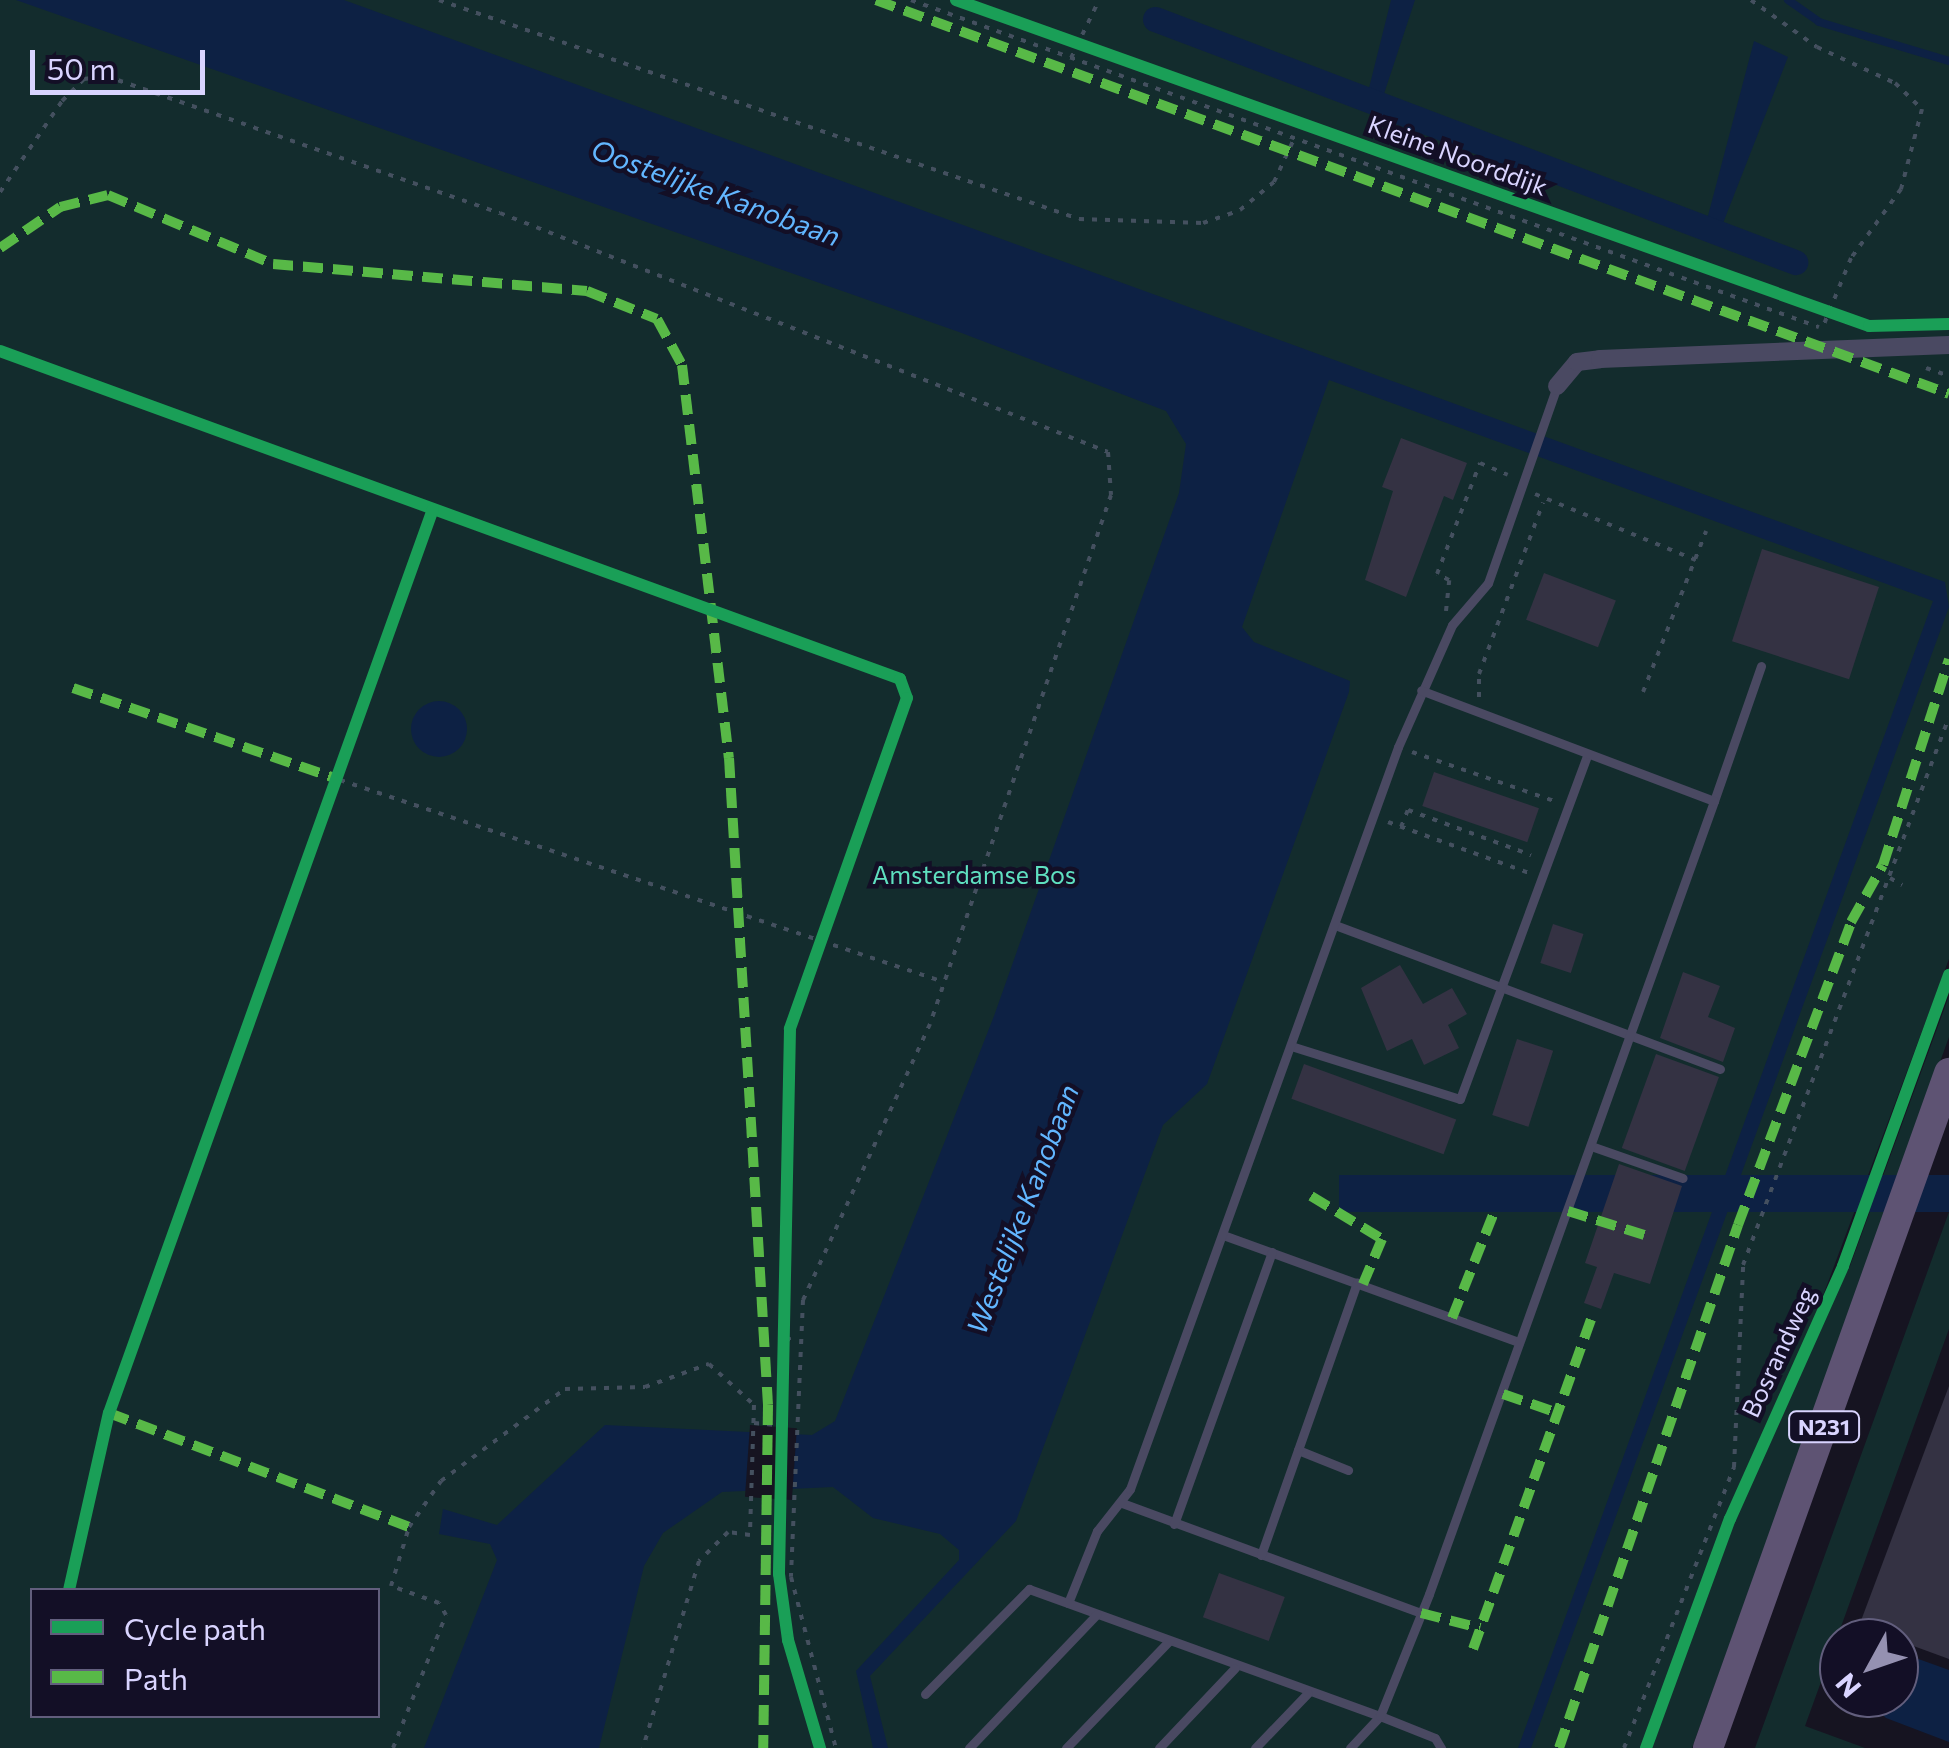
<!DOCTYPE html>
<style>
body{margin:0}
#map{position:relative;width:1949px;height:1748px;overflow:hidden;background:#161421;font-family:Commissioner,sans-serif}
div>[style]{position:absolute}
.green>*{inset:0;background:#132c2d}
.water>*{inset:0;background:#0d2144;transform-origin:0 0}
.round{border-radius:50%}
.pier>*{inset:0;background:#161421;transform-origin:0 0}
.stream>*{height:8px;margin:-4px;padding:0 4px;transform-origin:4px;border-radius:4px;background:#0d2144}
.canal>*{height:25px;margin:-12.5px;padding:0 12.5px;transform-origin:12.5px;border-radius:12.5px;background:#0d2144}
.building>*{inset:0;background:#343243;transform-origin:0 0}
.path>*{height:4px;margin-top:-2px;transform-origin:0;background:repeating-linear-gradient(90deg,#44505f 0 5px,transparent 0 13px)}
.lane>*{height:9px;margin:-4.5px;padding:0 4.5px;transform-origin:4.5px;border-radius:4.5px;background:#4a4962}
.street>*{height:18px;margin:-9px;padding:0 9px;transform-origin:9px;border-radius:9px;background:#4a4962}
.primary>*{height:30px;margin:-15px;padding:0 15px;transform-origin:15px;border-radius:15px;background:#5e5373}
.quiet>*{height:10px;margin-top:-5px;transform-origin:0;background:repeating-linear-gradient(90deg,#58b947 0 20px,transparent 0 30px)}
.cycleway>*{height:12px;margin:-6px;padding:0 6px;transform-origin:6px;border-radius:6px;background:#1a9f57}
span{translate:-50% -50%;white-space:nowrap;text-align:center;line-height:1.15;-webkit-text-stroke:9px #130f26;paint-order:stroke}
.shield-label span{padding:2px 8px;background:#130f26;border:2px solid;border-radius:8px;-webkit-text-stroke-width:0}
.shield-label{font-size:22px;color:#d9d4ff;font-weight:700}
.street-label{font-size:25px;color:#d9d4ff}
.park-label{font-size:25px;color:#5fe0c0}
.water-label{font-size:28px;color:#62b6ff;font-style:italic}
.legend{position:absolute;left:30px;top:1588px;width:350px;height:130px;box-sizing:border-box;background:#130f26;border:2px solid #625e7d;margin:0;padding:12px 18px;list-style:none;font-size:30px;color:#d9d4ff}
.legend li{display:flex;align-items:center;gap:20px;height:50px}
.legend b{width:50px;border:2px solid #625e7d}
.north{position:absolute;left:1819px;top:1618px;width:100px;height:100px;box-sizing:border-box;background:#130f26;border:2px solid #625e7d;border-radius:50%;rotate:230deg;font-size:28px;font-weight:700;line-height:40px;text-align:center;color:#d9d4ff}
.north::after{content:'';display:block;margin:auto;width:35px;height:45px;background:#9591b1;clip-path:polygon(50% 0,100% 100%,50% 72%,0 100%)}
.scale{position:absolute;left:30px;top:50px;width:175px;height:45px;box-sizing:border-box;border:5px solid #d9d4ff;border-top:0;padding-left:12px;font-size:30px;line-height:35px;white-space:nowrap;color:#d9d4ff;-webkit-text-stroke:8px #130f26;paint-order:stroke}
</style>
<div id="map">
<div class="green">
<div style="clip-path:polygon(evenodd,0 0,1949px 0,1949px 959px,1791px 1381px,1850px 1266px,1949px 996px,1949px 1037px,1692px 1748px,0 1748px,0 0,32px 1590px,378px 1590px,378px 1716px,32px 1716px,32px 1590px)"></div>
<div style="clip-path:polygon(1949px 1212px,1949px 1329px,1805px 1726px,1865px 1748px,1755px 1748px)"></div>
</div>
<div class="water">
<div style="clip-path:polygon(16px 0,344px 0,1945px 582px,1949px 607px,1531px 1748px,1518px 1748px,1933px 601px,1329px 380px,1242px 627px,1254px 642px,1350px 681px,1349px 692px,1207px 1084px,1163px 1125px,1016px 1521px,870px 1676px,888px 1748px,873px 1748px,856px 1671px,959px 1560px,959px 1550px,940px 1534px,873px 1518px,833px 1487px,722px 1492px,663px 1533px,644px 1566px,599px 1748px,424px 1748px,497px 1560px,490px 1544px,439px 1534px,443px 1509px,497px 1525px,605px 1425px,812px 1435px,835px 1421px,994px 1016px,1179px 493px,1186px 444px,1166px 411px,959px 332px)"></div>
<div style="clip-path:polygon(1391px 0,1415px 0,1378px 112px,1364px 108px)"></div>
<div style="clip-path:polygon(1754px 41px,1788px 57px,1718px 236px,1704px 231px)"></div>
<div class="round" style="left:411px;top:701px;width:56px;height:56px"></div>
<div style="left:1949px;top:1175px;width:37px;height:610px;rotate:90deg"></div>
<div style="clip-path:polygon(1899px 1652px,1949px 1670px,1949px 1742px,1886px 1718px,1865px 1698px,1899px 1698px)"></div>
</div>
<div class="pier">
<div style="left:750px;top:1425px;width:47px;height:72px;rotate:4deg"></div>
</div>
<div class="stream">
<div style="left:1788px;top:0;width:38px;rotate:35deg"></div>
<div style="left:1819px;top:22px;width:136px;rotate:16.7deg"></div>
</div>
<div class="canal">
<div style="left:1155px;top:19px;width:685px;rotate:20.79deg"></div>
</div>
<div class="building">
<div style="clip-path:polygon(1401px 438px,1467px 463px,1453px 500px,1444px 496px,1406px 597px,1365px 580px,1393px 491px,1382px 487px)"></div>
<div style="left:1762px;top:549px;width:123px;height:97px;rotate:18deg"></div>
<div style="left:1544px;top:573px;width:77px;height:50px;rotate:21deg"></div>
<div style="left:1434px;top:772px;width:111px;height:36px;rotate:19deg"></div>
<div style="left:1553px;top:924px;width:32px;height:41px;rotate:18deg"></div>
<div style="clip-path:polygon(1400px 965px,1423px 1004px,1452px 988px,1467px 1014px,1448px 1025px,1459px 1048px,1424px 1065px,1412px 1039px,1387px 1051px,1361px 988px)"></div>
<div style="clip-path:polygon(1683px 972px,1720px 986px,1708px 1017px,1735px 1028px,1723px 1062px,1660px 1038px)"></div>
<div style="left:1517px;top:1039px;width:38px;height:80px;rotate:18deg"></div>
<div style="left:1656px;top:1054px;width:67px;height:100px;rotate:20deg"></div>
<div style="left:1304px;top:1064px;width:162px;height:37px;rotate:20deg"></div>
<div style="clip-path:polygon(1619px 1164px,1682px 1186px,1650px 1284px,1614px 1273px,1601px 1309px,1584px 1303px,1597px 1267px,1585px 1263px)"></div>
<div style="clip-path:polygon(1949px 1386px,1949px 1659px,1859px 1626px)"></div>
<div style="left:1219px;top:1573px;width:70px;height:47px;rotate:20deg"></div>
</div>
<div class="path">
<div style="left:439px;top:0;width:676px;rotate:18.89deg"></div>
<div style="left:1079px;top:219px;width:124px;rotate:1.8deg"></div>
<div style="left:1203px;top:223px;width:39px;rotate:-19deg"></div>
<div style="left:1240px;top:210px;width:44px;rotate:-39.5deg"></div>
<div style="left:1274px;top:182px;width:47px;rotate:-65.1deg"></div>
<div style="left:911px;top:0;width:965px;rotate:19.81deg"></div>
<div style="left:1751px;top:0;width:81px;rotate:35.5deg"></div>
<div style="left:1817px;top:47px;width:86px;rotate:24.8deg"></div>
<div style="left:1895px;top:83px;width:37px;rotate:44deg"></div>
<div style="left:1922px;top:109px;width:83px;rotate:104.7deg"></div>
<div style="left:1901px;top:189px;width:85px;rotate:125.9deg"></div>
<div style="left:1851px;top:258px;width:77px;rotate:112.2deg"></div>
<div style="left:1071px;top:58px;width:64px;rotate:-64.2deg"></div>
<div style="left:0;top:192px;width:110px;rotate:-55.7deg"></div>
<div style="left:62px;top:101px;width:31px;rotate:-45deg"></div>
<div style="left:84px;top:79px;width:22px;rotate:-8deg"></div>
<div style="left:106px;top:76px;width:417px;rotate:19.2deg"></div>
<div style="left:500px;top:213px;width:653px;rotate:21.46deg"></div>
<div style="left:1108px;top:452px;width:43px;rotate:86deg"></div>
<div style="left:1111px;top:495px;width:559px;rotate:108.89deg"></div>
<div style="left:930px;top:1024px;width:304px;rotate:114.7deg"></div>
<div style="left:803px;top:1300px;width:277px;rotate:92.5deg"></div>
<div style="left:791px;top:1577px;width:177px;rotate:75.3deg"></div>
<div style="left:1926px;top:368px;width:24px;rotate:19deg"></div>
<div style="left:1535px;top:494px;width:174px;rotate:22.3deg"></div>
<div style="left:1446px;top:611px;width:31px;rotate:-84deg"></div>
<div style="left:1449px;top:580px;width:13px;rotate:-153deg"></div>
<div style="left:1437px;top:574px;width:119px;rotate:-68.8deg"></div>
<div style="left:1480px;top:463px;width:30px;rotate:23deg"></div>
<div style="left:1643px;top:692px;width:173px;rotate:-68.6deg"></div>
<div style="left:1479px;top:697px;width:23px;rotate:-90deg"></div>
<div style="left:1479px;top:674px;width:183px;rotate:-69.5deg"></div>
<div style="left:1412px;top:752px;width:150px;rotate:19deg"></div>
<div style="left:340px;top:780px;width:634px;rotate:18.49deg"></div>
<div style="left:1388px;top:822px;width:150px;rotate:19.9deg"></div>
<div style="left:1401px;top:827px;width:18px;rotate:-68deg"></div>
<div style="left:1408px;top:810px;width:131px;rotate:20.1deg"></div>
<div style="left:1890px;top:878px;width:14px;rotate:30deg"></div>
<div style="left:786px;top:1338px;width:10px;rotate:17deg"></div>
<div style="left:754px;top:1423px;width:38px;rotate:5deg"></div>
<div style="left:393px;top:1748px;width:143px;rotate:-68.3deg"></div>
<div style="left:446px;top:1615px;width:14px;rotate:-120deg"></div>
<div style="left:439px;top:1603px;width:51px;rotate:-160.5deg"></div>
<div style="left:391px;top:1586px;width:62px;rotate:-73deg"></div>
<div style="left:409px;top:1527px;width:56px;rotate:-55.2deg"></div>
<div style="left:441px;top:1481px;width:154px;rotate:-36.6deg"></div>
<div style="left:565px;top:1389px;width:80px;rotate:-1.4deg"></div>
<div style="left:645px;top:1387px;width:68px;rotate:-19.8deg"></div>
<div style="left:709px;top:1364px;width:61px;rotate:42.3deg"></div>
<div style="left:754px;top:1405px;width:130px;rotate:91.8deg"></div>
<div style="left:750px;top:1535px;width:22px;rotate:-172deg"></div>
<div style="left:728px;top:1532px;width:41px;rotate:135deg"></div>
<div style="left:699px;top:1561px;width:195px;rotate:106.7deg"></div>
<div style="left:1624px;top:1748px;width:302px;rotate:-68.6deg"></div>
<div style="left:1734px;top:1467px;width:202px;rotate:-87.4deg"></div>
<div style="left:1743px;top:1265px;width:585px;rotate:-69.4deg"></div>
</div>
<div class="lane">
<div style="left:1714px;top:801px;width:143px;rotate:-70.8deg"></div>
<div style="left:1335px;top:925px;width:411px;rotate:20.5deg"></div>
<div style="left:1291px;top:1046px;width:177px;rotate:17.4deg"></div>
<div style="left:1460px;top:1099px;width:366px;rotate:-69.7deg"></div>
<div style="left:1591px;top:1146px;width:97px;rotate:19.2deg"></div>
<div style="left:1223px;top:1235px;width:315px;rotate:19.9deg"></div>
<div style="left:1298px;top:1450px;width:54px;rotate:21.8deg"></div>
<div style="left:1122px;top:1503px;width:319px;rotate:20.2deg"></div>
<div style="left:1174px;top:1524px;width:289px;rotate:-70.2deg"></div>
<div style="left:1261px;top:1555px;width:289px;rotate:-70.6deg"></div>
<div style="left:1068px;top:1603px;width:78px;rotate:-68.1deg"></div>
<div style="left:1097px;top:1531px;width:53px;rotate:-51.8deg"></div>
<div style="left:1130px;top:1489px;width:789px;rotate:-70.14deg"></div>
<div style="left:1398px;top:747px;width:133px;rotate:-66.1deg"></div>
<div style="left:1452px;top:625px;width:55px;rotate:-49.4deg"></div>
<div style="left:1488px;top:583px;width:209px;rotate:-70.7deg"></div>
<div style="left:925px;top:1694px;width:148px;rotate:-45.3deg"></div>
<div style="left:1029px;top:1589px;width:373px;rotate:19.9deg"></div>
<div style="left:1380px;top:1716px;width:59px;rotate:21.8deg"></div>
<div style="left:1435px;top:1738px;width:12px;rotate:59deg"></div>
<div style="left:969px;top:1748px;width:185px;rotate:-46.3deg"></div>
<div style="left:1066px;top:1748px;width:149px;rotate:-46.1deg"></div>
<div style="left:1159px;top:1748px;width:110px;rotate:-46.5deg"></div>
<div style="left:1255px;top:1748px;width:76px;rotate:-46.1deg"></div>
<div style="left:1350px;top:1748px;width:44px;rotate:-46.8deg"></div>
<div style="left:1380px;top:1716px;width:131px;rotate:-68.1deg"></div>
<div style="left:1429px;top:1594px;width:843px;rotate:-70.23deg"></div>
<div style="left:1714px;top:801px;width:313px;rotate:-159.3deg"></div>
</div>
<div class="street">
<div style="left:1557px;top:386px;width:31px;rotate:-50deg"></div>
<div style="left:1577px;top:362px;width:23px;rotate:-7deg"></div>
<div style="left:1600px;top:359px;width:349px;rotate:-2.3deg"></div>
</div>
<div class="primary">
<div style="left:1708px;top:1748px;width:717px;rotate:-70.35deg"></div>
</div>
<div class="quiet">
<div style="left:876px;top:0;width:1143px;rotate:20.16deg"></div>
<div style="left:0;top:248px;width:73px;rotate:-34.3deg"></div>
<div style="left:60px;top:207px;width:49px;rotate:-14deg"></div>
<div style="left:108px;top:195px;width:179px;rotate:22.7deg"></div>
<div style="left:273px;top:264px;width:315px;rotate:4.9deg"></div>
<div style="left:587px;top:291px;width:75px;rotate:21.8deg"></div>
<div style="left:657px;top:319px;width:52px;rotate:61.5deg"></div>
<div style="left:682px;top:365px;width:396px;rotate:83.2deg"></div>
<div style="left:729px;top:758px;width:648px;rotate:86.55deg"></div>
<div style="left:768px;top:1405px;width:343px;rotate:90.8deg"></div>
<div style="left:73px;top:688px;width:282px;rotate:19deg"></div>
<div style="left:1311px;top:1196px;width:83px;rotate:31.2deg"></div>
<div style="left:1382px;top:1239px;width:49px;rotate:112.9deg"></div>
<div style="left:1568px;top:1211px;width:80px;rotate:17.5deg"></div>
<div style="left:1452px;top:1318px;width:116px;rotate:-68.3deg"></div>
<div style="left:1503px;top:1394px;width:58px;rotate:19.1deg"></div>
<div style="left:109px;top:1413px;width:321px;rotate:20.8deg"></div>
<div style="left:1421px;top:1613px;width:61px;rotate:14.3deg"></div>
<div style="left:1473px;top:1649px;width:350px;rotate:-70.3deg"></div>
<div style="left:1559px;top:1748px;width:553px;rotate:-71.11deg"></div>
<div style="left:1738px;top:1225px;width:323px;rotate:-69.5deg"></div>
<div style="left:1851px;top:922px;width:65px;rotate:-60.7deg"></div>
<div style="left:1883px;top:865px;width:216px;rotate:-72.2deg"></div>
</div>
<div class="cycleway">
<div style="left:956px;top:0;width:969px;rotate:19.65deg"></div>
<div style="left:1869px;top:326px;width:80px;rotate:-1.4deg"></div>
<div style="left:0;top:351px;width:958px;rotate:20.02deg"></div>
<div style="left:900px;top:679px;width:20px;rotate:70deg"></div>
<div style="left:907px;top:698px;width:351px;rotate:109.5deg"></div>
<div style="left:790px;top:1029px;width:545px;rotate:91.16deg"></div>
<div style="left:779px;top:1574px;width:67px;rotate:82.2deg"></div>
<div style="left:788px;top:1640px;width:113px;rotate:73.5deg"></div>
<div style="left:69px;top:1590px;width:181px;rotate:-77.3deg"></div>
<div style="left:109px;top:1413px;width:960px;rotate:-70.28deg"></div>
<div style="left:1646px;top:1748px;width:244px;rotate:-69.9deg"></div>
<div style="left:1730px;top:1519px;width:277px;rotate:-65.9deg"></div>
<div style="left:1843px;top:1266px;width:310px;rotate:-70deg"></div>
</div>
<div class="shield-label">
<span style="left:1824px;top:1427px">N231</span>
</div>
<div class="street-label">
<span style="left:1458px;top:155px;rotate:20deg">Kleine Noorddijk</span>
<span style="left:1778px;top:1352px;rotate:-65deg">Bosrandweg</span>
</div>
<div class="park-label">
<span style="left:974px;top:874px">Amsterdamse Bos</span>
</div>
<div class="water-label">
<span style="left:716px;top:192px;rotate:20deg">Oostelijke Kanobaan</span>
<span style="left:1022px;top:1209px;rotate:-69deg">Westelijke Kanobaan</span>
</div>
<ul class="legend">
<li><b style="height:12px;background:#1a9f57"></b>Cycle path</li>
<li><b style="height:12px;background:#58b947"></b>Path</li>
</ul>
<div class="north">N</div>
<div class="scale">50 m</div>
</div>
